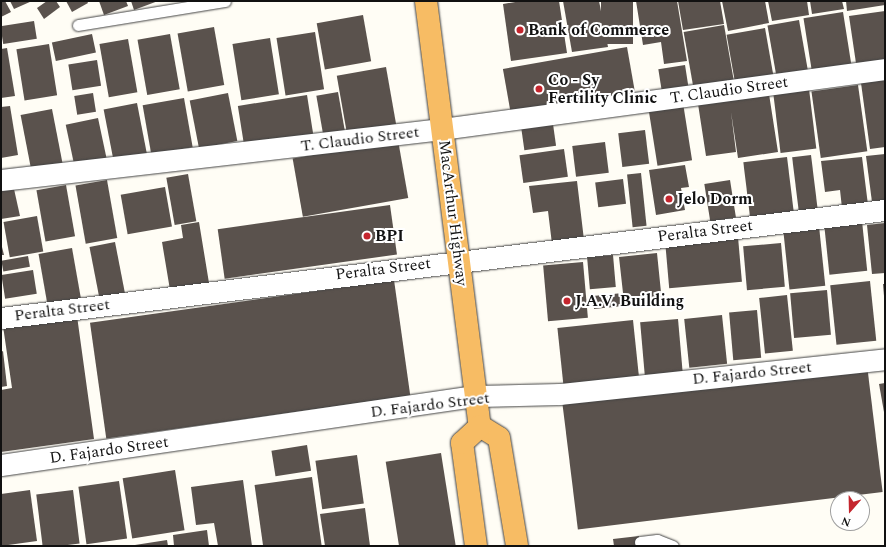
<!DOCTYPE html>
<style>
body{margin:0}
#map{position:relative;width:886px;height:547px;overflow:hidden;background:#fffdf5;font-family:Spectral,serif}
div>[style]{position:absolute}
.building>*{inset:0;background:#5a524d;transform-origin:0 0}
.roads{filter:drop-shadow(0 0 1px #444) drop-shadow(0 0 1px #444)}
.service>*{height:11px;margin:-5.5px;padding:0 5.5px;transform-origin:5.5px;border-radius:5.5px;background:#fff}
.minor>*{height:21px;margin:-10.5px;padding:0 10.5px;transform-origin:10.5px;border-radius:10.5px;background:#fff}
.trunk>*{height:22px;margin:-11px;padding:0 11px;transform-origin:11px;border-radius:11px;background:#f7bc64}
.dots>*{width:11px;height:11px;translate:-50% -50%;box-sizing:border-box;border:2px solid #fff;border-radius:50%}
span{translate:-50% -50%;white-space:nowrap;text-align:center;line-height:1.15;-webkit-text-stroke:4px #fff;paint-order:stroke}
.poi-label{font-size:16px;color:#111;font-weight:700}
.left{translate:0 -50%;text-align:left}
.street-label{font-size:16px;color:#111}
.frame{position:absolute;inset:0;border:2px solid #111;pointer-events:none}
.north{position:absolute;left:830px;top:491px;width:40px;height:40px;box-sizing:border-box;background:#fff;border:1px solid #a0a0a0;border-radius:50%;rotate:200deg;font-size:11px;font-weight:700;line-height:16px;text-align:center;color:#111}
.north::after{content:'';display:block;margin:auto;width:14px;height:18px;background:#c4262e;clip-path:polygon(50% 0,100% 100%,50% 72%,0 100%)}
</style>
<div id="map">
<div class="building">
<div style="clip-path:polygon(1px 1px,5px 1px,11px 12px,1px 17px)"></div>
<div style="clip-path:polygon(10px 1px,32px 1px,14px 9px)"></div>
<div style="clip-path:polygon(47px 1px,56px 1px,60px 7px,44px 19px,37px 8px)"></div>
<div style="clip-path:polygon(66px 1px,87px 1px,88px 3px,72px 12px)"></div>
<div style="clip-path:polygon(99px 1px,126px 1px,128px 6px,104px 15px)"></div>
<div style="clip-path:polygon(131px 1px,158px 1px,134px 10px)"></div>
<div style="clip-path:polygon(521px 1px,559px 1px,567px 53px,511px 61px,503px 4px)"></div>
<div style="clip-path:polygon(563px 1px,599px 1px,608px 47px,572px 52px)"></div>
<div style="left:601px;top:1px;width:32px;height:43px"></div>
<div style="clip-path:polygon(636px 1px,677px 1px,687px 61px,664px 64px,661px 42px,643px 45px)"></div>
<div style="clip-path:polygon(678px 1px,720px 1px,724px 24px,683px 30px)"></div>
<div style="clip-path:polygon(722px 1px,765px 1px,769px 23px,728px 31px)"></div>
<div style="clip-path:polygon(768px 1px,807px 1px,809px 15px,772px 21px)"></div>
<div style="clip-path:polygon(810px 1px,842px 1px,844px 9px,812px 14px)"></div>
<div style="clip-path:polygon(846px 1px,885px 1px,885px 5px,847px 11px)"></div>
<div style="clip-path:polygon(885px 11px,885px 66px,857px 70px,849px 16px)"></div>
<div style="left:843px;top:12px;width:58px;height:40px;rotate:81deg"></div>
<div style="left:363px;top:15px;width:47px;height:47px;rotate:80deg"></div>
<div style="left:799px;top:20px;width:56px;height:32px;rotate:80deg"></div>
<div style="left:34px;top:21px;width:18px;height:34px;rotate:81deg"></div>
<div style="left:724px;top:25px;width:62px;height:41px;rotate:80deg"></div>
<div style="left:214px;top:27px;width:59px;height:37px;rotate:80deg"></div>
<div style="left:765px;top:28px;width:52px;height:39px;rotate:80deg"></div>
<div style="left:315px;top:32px;width:58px;height:39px;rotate:81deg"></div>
<div style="left:92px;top:34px;width:19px;height:41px;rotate:78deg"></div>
<div style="left:170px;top:34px;width:56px;height:33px;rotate:80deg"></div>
<div style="left:270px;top:38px;width:57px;height:38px;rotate:81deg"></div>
<div style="left:128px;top:39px;width:54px;height:29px;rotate:80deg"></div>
<div style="left:49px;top:44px;width:52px;height:33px;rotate:81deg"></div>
<div style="left:627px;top:47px;width:54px;height:126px;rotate:80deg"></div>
<div style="clip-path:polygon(7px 48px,15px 96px,1px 98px,1px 49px)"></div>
<div style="left:97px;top:60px;width:26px;height:29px;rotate:81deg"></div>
<div style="left:685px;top:65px;width:26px;height:27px;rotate:81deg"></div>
<div style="left:386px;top:67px;width:58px;height:50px;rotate:80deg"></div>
<div style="clip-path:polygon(885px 80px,885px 147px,870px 149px,861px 83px)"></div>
<div style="left:858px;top:85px;width:67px;height:47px;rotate:82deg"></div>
<div style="left:809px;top:89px;width:60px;height:36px;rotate:83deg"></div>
<div style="left:338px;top:92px;width:39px;height:22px;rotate:80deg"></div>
<div style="left:93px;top:93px;width:19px;height:19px;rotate:81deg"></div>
<div style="left:228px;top:93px;width:49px;height:39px;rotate:79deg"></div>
<div style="clip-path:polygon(769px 94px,778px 152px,738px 158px,731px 112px,736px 152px,706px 156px,698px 104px)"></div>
<div style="left:307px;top:95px;width:43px;height:70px;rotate:81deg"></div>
<div style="left:184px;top:98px;width:50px;height:42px;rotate:80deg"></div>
<div style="left:137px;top:103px;width:52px;height:34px;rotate:79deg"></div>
<div style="left:683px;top:103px;width:58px;height:35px;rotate:81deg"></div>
<div style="clip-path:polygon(10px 106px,18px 155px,1px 158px,1px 107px)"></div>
<div style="left:52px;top:109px;width:56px;height:32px;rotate:79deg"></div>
<div style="left:98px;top:118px;width:45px;height:33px;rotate:78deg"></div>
<div style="left:553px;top:124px;width:22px;height:32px;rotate:82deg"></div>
<div style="left:645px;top:130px;width:34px;height:27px;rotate:83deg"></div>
<div style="left:398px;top:140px;width:59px;height:107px;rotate:80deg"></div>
<div style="left:605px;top:142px;width:31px;height:33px;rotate:83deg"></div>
<div style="left:564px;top:149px;width:28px;height:45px;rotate:82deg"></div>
<div style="clip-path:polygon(885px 154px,885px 201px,872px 202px,866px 156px)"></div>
<div style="left:811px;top:155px;width:57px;height:19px;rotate:83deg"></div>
<div style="left:787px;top:157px;width:58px;height:44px;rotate:83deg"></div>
<div style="clip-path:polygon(862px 157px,868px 205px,842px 208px,840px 190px,825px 192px,821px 161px)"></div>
<div style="clip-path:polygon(685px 165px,689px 187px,681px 188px,685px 210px,656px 215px,649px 170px)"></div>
<div style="left:641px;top:173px;width:53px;height:14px;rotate:84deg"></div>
<div style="left:188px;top:174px;width:48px;height:22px;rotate:80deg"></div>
<div style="left:623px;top:179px;width:25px;height:28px;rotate:83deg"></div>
<div style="clip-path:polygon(12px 180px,20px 216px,1px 219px,1px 182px)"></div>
<div style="left:107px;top:180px;width:59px;height:32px;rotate:80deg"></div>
<div style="left:730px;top:180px;width:38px;height:26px;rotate:81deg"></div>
<div style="clip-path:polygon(577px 181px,584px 240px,552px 244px,548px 211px,533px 213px,529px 186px)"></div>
<div style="left:66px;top:185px;width:52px;height:30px;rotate:80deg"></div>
<div style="left:165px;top:187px;width:40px;height:45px;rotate:80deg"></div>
<div style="left:390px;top:205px;width:50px;height:174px;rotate:82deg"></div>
<div style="left:37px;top:216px;width:36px;height:34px;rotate:80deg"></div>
<div style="left:862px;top:221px;width:50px;height:38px;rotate:84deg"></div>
<div style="clip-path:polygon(199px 222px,209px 283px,170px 290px,162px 242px,183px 238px,181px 225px)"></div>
<div style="clip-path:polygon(885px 223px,885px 273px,872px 274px,867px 225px)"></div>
<div style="left:819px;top:226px;width:60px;height:36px;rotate:84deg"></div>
<div style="left:738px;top:237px;width:45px;height:73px;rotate:85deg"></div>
<div style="left:115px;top:242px;width:58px;height:26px;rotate:79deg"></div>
<div style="clip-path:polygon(1px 243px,4px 255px,1px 255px)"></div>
<div style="left:781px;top:243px;width:44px;height:38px;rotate:85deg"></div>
<div style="left:72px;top:248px;width:59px;height:34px;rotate:80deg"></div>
<div style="clip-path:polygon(657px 253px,662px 302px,594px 309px,593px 296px,623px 293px,619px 257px)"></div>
<div style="left:613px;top:255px;width:32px;height:26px;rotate:85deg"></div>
<div style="left:28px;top:256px;width:11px;height:27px;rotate:80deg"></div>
<div style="left:583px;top:262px;width:56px;height:40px;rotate:85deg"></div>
<div style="left:33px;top:270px;width:24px;height:32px;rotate:81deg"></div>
<div style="left:394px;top:280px;width:117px;height:307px;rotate:82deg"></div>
<div style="left:870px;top:281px;width:60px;height:40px;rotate:84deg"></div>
<div style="clip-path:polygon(883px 284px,885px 284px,885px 296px,884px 296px)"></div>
<div style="left:827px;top:290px;width:45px;height:37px;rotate:85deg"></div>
<div style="left:787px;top:295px;width:56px;height:28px;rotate:84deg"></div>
<div style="left:757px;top:310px;width:48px;height:28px;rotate:85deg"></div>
<div style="left:722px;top:315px;width:49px;height:38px;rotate:84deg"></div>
<div style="clip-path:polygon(77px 316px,94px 439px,1px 452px,1px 390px,12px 388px,3px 326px)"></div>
<div style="left:678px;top:319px;width:53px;height:38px;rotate:85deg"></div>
<div style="left:633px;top:320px;width:62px;height:76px;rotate:84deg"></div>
<div style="clip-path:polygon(3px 351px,7px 386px,1px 387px,1px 352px)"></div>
<div style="left:867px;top:365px;width:128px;height:307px;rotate:83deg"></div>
<div style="clip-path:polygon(885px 383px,885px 412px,884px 412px,879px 384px)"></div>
<div style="left:307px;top:445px;width:26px;height:36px;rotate:81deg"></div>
<div style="left:441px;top:453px;width:94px;height:56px;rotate:81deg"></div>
<div style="left:357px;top:455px;width:49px;height:42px;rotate:82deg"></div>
<div style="left:175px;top:470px;width:61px;height:53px;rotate:81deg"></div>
<div style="left:312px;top:477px;width:70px;height:58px;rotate:82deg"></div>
<div style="clip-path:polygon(243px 480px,252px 546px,218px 546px,214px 523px,196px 525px,191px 487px)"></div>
<div style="left:119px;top:481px;width:58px;height:41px;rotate:82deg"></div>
<div style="clip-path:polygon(30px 490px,37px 541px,1px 546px,1px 494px)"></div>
<div style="left:73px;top:490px;width:54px;height:37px;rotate:83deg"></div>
<div style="clip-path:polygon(365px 508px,370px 546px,325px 546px,320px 514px)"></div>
<div style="clip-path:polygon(207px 530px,209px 546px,174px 546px,173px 535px)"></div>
<div style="clip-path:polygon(639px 536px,640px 546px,614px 546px,613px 539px)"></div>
<div style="clip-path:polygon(167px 540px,168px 546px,135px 546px,135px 545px)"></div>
</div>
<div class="roads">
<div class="service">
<div style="left:78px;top:25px;width:149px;rotate:-9.3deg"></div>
<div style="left:640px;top:542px;width:17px;rotate:-7deg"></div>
<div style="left:657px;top:540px;width:17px;rotate:21deg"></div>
</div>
<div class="minor">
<div style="left:1px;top:180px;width:444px;rotate:-6.6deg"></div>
<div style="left:442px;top:129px;width:447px;rotate:-7.7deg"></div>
<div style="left:1px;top:318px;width:891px;rotate:-6.97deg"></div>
<div style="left:1px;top:465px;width:479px;rotate:-8.3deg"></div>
<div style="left:475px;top:396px;width:85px;rotate:-1.3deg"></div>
<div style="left:560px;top:394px;width:327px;rotate:-6.1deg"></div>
</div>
<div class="trunk">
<div style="left:426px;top:1px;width:428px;rotate:82.8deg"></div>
<div style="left:480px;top:426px;width:22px;rotate:32deg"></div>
<div style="left:499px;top:438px;width:109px;rotate:80.5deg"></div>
<div style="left:476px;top:546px;width:104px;rotate:-97.7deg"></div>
<div style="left:462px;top:443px;width:25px;rotate:-43deg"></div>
</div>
</div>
<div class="dots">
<div style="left:520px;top:30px;background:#c4262e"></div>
<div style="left:539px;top:89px;background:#c4262e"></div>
<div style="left:669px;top:199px;background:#c4262e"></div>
<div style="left:367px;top:236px;background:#c4262e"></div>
<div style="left:567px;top:301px;background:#c4262e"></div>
</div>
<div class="poi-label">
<span class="left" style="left:528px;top:30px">Bank of Commerce</span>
<span class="left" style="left:548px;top:89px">Co - Sy<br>Fertility Clinic</span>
<span class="left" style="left:677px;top:199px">Jelo Dorm</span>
<span class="left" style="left:375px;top:236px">BPI</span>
<span class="left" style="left:575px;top:301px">J.A.V. Building</span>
</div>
<div class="street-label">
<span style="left:729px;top:90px;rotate:-8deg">T. Claudio Street</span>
<span style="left:360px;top:139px;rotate:-7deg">T. Claudio Street</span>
<span style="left:453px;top:213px;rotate:83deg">MacArthur Highway</span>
<span style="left:705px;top:231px;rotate:-7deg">Peralta Street</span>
<span style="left:383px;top:269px;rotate:-7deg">Peralta Street</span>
<span style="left:62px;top:310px;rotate:-7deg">Peralta Street</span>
<span style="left:752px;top:373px;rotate:-6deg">D. Fajardo Street</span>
<span style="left:430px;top:405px;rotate:-7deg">D. Fajardo Street</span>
<span style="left:109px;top:450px;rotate:-8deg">D. Fajardo Street</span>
</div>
<div class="frame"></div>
<div class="north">N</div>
</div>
